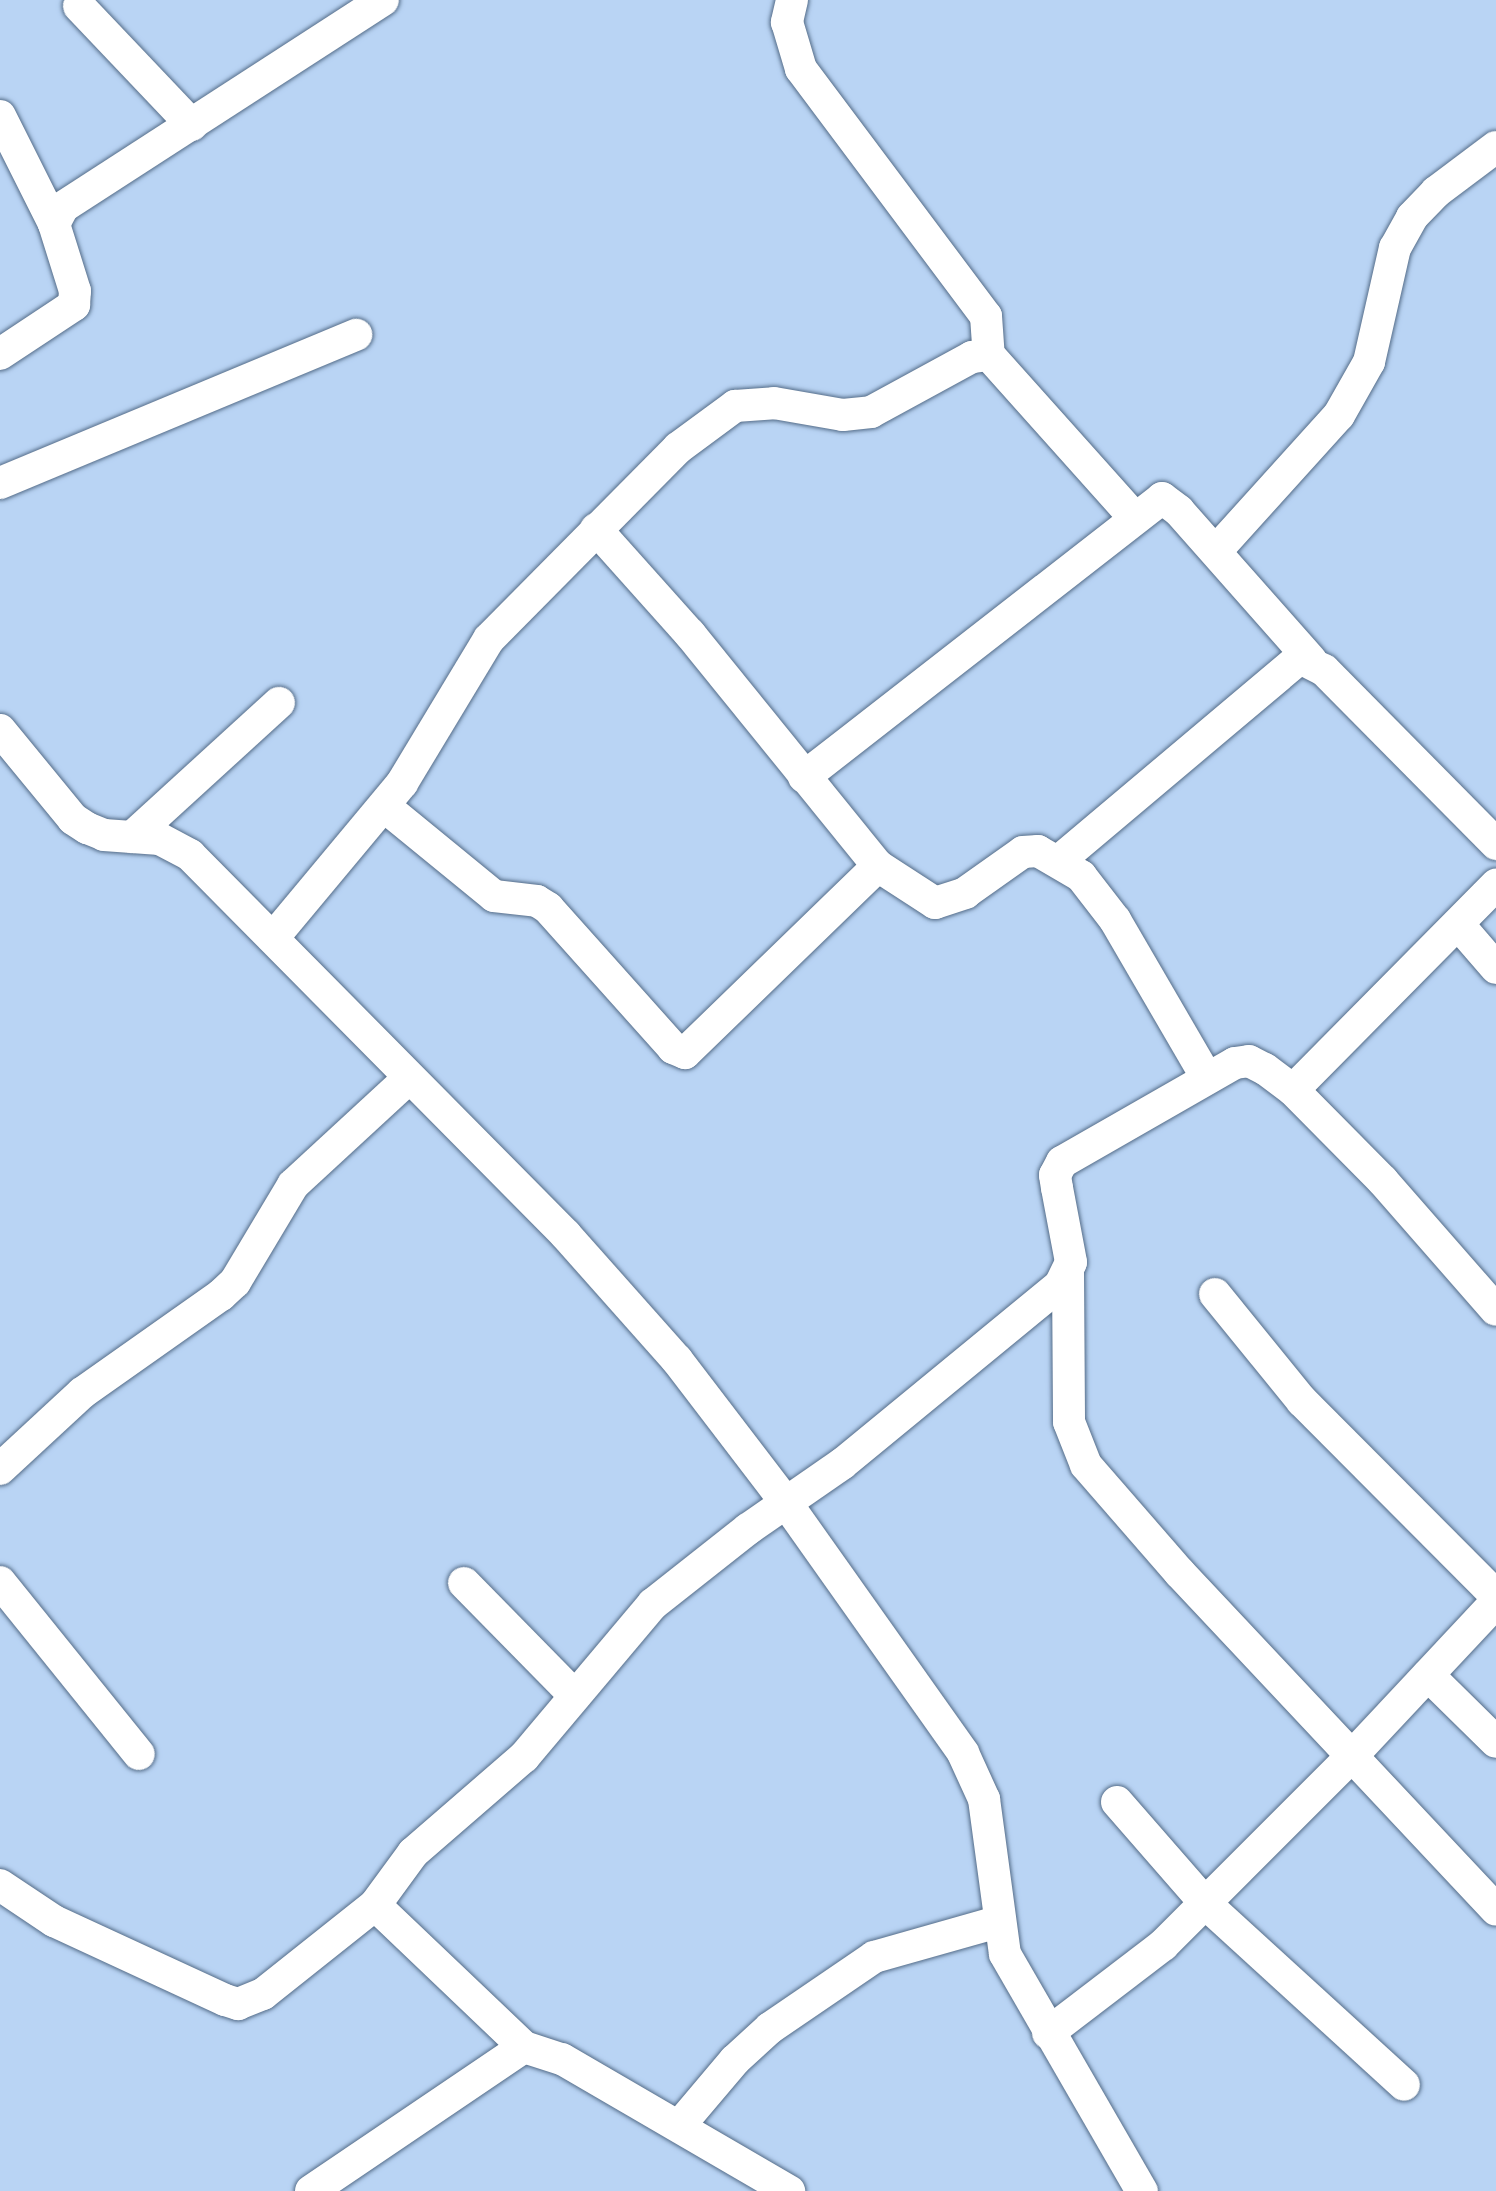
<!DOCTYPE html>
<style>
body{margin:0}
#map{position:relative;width:1496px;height:2191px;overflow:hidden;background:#b9d4f4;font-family:Montserrat,sans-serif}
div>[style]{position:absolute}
.roads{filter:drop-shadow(0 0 2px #546c88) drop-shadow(0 0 2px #546c88)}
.street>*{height:32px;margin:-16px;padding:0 16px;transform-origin:16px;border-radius:16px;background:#fff}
span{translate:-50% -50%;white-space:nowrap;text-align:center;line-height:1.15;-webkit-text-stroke:8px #b9d4f4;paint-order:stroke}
</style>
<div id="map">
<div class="roads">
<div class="street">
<div style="left:792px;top:0;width:23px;rotate:103deg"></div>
<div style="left:787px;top:22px;width:49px;rotate:73.4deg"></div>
<div style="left:801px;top:69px;width:309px;rotate:53.2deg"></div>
<div style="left:986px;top:316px;width:39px;rotate:86deg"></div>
<div style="left:79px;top:6px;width:164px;rotate:46.5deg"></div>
<div style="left:0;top:116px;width:121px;rotate:63.4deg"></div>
<div style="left:0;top:354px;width:89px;rotate:-33.5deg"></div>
<div style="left:74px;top:305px;width:14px;rotate:-86deg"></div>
<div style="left:75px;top:291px;width:70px;rotate:-107.4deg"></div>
<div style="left:54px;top:224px;width:19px;rotate:-62deg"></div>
<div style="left:63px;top:207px;width:381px;rotate:-32.9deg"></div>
<div style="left:0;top:483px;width:386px;rotate:-22.6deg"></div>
<div style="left:596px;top:529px;width:141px;rotate:48.2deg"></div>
<div style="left:690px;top:634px;width:299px;rotate:51deg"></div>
<div style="left:878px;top:866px;width:68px;rotate:33deg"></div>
<div style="left:935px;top:903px;width:32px;rotate:-18deg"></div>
<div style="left:965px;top:893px;width:71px;rotate:-35.3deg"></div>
<div style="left:1023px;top:852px;width:15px;rotate:-4deg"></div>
<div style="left:1038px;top:851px;width:50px;rotate:30.2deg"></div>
<div style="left:1081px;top:876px;width:56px;rotate:52.3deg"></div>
<div style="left:1115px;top:920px;width:183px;rotate:59.8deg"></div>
<div style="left:1216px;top:551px;width:183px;rotate:-47.9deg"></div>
<div style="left:1339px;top:415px;width:61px;rotate:-60.5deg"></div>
<div style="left:1369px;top:362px;width:117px;rotate:-77.2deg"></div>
<div style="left:1395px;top:248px;width:35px;rotate:-61deg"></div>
<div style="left:1412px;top:217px;width:35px;rotate:-46deg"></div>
<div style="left:1436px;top:192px;width:75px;rotate:-36.9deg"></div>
<div style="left:0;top:730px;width:115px;rotate:50.6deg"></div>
<div style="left:73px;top:819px;width:17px;rotate:33deg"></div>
<div style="left:87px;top:828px;width:18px;rotate:22deg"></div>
<div style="left:104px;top:835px;width:56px;rotate:4.1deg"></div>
<div style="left:160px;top:839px;width:34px;rotate:28deg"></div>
<div style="left:190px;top:855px;width:535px;rotate:45.3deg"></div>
<div style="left:566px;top:1235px;width:167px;rotate:48.4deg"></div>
<div style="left:677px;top:1360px;width:181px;rotate:52.6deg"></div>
<div style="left:787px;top:1504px;width:305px;rotate:54.7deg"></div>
<div style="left:963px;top:1753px;width:51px;rotate:65.5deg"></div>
<div style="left:984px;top:1799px;width:156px;rotate:82.3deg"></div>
<div style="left:1005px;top:1954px;width:274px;rotate:60deg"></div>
<div style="left:804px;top:777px;width:454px;rotate:-37.9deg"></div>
<div style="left:1162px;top:498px;width:21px;rotate:37deg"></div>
<div style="left:1179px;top:511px;width:199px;rotate:48.5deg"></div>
<div style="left:384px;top:806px;width:142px;rotate:39.3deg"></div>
<div style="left:494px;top:896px;width:43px;rotate:6.6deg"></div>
<div style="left:537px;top:901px;width:13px;rotate:32deg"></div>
<div style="left:548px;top:908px;width:188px;rotate:48.2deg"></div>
<div style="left:673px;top:1048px;width:13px;rotate:23deg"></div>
<div style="left:685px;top:1053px;width:269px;rotate:-44.1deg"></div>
<div style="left:132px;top:837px;width:199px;rotate:-42.4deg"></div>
<div style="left:1060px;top:860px;width:314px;rotate:-40.1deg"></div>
<div style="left:1300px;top:658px;width:27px;rotate:27deg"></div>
<div style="left:1324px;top:670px;width:245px;rotate:45.3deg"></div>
<div style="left:1458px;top:924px;width:58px;rotate:49.2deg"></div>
<div style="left:273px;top:938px;width:202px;rotate:-50.2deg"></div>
<div style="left:402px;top:783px;width:168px;rotate:-58.9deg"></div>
<div style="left:489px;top:639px;width:269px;rotate:-45.3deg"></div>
<div style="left:678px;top:448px;width:71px;rotate:-36.4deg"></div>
<div style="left:735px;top:406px;width:39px;rotate:-4deg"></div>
<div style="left:774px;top:403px;width:70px;rotate:9.9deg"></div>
<div style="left:843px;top:415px;width:28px;rotate:-6deg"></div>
<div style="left:871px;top:412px;width:115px;rotate:-28.6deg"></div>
<div style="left:972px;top:357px;width:17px;rotate:-7deg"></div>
<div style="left:989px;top:355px;width:216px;rotate:48.2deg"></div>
<div style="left:1293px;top:1090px;width:289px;rotate:-45.3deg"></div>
<div style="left:1068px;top:1273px;width:149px;rotate:89.6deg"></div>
<div style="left:1069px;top:1422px;width:46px;rotate:68.4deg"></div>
<div style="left:1086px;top:1465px;width:142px;rotate:49deg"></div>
<div style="left:1179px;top:1572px;width:463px;rotate:46.8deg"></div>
<div style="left:1215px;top:1294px;width:138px;rotate:50.9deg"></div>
<div style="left:1302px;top:1401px;width:275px;rotate:45.1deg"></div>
<div style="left:0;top:1469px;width:112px;rotate:-42.8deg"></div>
<div style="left:82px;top:1393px;width:170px;rotate:-35.2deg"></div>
<div style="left:221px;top:1295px;width:19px;rotate:-43deg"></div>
<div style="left:235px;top:1282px;width:113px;rotate:-59.1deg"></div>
<div style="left:293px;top:1185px;width:158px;rotate:-42.7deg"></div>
<div style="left:0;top:1582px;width:221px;rotate:51.1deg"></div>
<div style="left:464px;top:1583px;width:158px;rotate:45.5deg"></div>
<div style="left:1428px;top:1675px;width:95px;rotate:44.6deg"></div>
<div style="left:1117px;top:1802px;width:135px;rotate:48.9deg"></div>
<div style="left:1206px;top:1904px;width:268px;rotate:42.4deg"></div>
<div style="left:0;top:1885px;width:65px;rotate:33.7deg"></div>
<div style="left:54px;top:1921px;width:188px;rotate:24.8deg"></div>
<div style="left:225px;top:2000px;width:14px;rotate:17deg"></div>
<div style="left:238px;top:2004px;width:27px;rotate:-22deg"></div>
<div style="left:263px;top:1994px;width:143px;rotate:-38.5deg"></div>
<div style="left:375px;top:1905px;width:64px;rotate:-53.8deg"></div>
<div style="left:413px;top:1853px;width:147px;rotate:-40.9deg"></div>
<div style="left:524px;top:1757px;width:200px;rotate:-49.9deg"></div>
<div style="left:653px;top:1604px;width:121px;rotate:-38.3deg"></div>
<div style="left:748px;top:1529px;width:114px;rotate:-34.7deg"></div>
<div style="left:842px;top:1464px;width:282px;rotate:-39.4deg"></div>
<div style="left:1060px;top:1285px;width:25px;rotate:-64deg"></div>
<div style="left:1071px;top:1262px;width:75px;rotate:-100.7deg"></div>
<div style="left:1057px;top:1188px;width:13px;rotate:-99deg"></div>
<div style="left:1055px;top:1175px;width:15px;rotate:-62deg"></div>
<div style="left:1062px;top:1162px;width:199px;rotate:-29.8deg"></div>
<div style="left:1235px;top:1063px;width:14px;rotate:-8deg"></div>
<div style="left:1249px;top:1061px;width:18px;rotate:27deg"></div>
<div style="left:1265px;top:1069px;width:35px;rotate:37deg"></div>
<div style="left:1293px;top:1090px;width:128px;rotate:45.3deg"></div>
<div style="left:1383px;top:1181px;width:171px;rotate:48.8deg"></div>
<div style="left:375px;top:1905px;width:206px;rotate:43.6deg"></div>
<div style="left:1048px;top:2033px;width:145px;rotate:-37.4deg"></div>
<div style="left:1163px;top:1945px;width:267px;rotate:-45deg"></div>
<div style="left:1352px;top:1756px;width:211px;rotate:-46.9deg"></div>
<div style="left:680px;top:2125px;width:85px;rotate:-49.8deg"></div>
<div style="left:735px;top:2060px;width:47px;rotate:-42.4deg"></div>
<div style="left:770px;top:2028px;width:126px;rotate:-34.3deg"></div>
<div style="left:874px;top:1957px;width:129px;rotate:-15.8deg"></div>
<div style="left:311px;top:2191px;width:257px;rotate:-34.1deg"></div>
<div style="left:524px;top:2047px;width:40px;rotate:18deg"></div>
<div style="left:562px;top:2059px;width:263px;rotate:30.2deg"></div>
</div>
</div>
</div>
